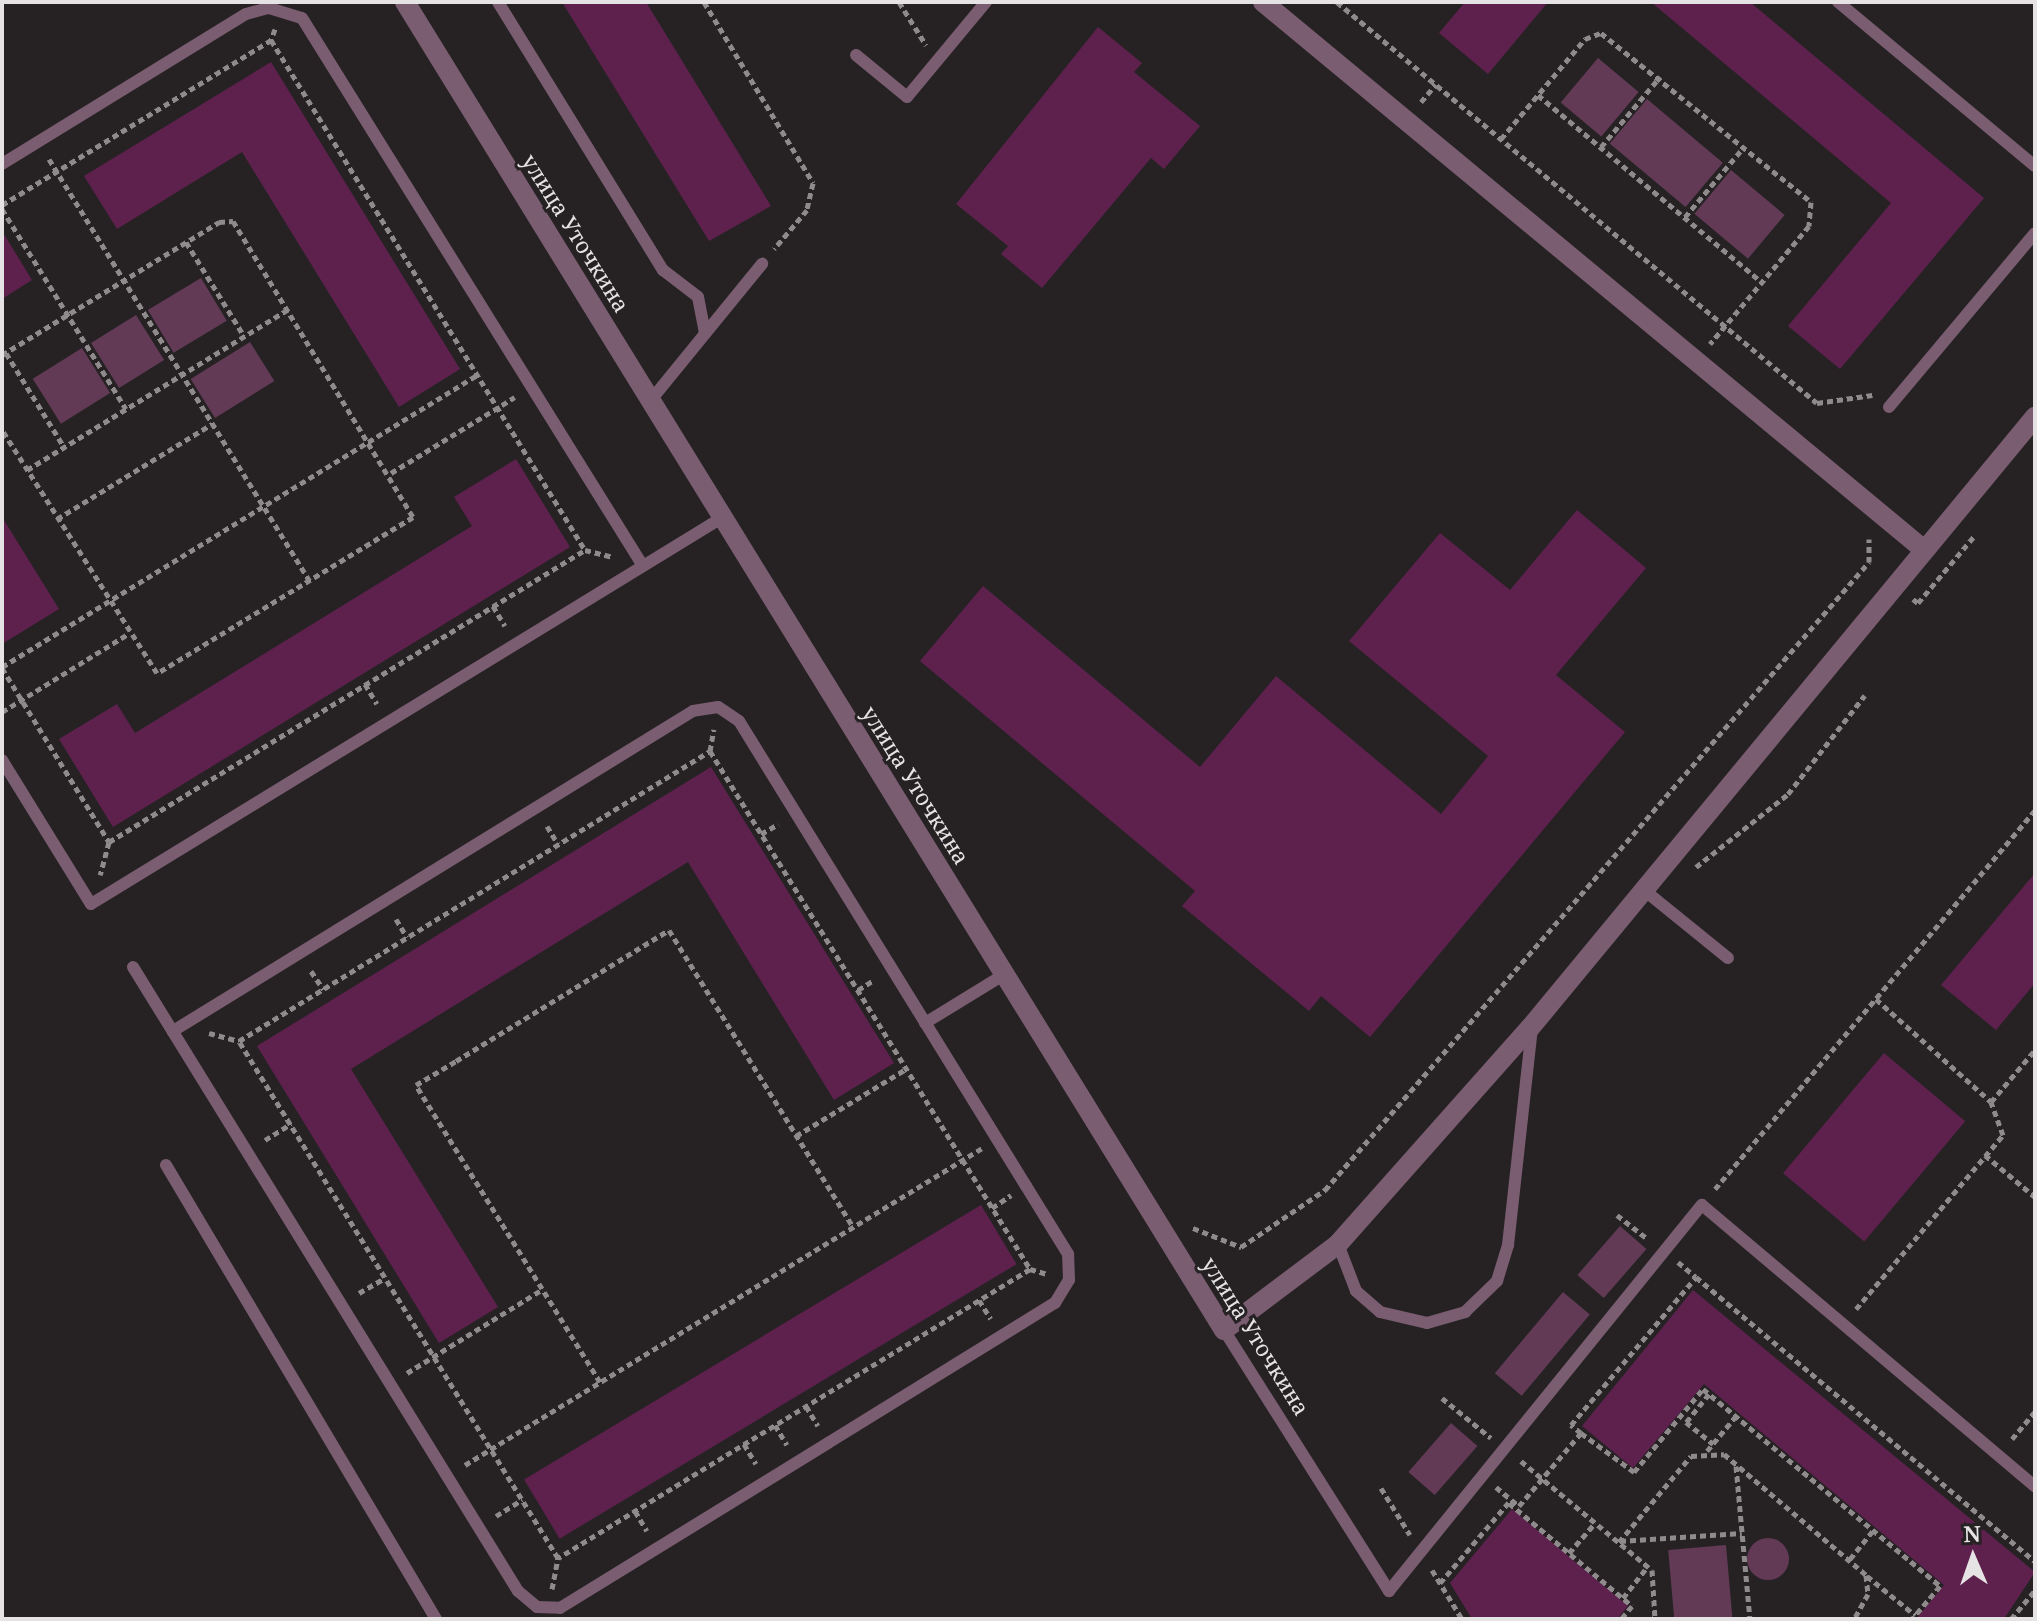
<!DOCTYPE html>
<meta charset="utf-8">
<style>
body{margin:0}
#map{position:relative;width:2037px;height:1621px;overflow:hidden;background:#262224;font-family:"Noto Serif",serif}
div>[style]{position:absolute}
.green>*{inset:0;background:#623a55;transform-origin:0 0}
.round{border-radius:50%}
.building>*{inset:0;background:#5e214d;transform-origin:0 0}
.path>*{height:5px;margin-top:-2.5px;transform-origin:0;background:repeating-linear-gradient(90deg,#8f8b8d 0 6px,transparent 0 10px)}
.lane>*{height:12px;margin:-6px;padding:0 6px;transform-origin:6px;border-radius:6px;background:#7a5d70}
.street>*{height:20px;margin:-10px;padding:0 10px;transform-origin:10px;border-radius:10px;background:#7a5d70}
span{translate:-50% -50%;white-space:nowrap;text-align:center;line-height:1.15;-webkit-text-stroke:6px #262224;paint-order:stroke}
.street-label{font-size:22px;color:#e6e3e5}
.frame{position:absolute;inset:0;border:4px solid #e6e3e5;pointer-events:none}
.north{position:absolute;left:1933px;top:1517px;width:80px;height:80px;-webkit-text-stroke:6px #262224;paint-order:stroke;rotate:358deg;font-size:22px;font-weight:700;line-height:32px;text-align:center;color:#e6e3e5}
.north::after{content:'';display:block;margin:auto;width:28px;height:36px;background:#e6e3e5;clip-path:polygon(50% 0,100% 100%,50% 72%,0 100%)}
</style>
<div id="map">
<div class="green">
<div style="left:1598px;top:58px;width:53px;height:58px;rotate:40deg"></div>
<div style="left:1647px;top:99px;width:99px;height:58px;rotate:40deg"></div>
<div style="left:1731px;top:170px;width:70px;height:57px;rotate:40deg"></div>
<div style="left:201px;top:278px;width:50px;height:62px;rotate:59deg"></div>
<div style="left:136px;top:315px;width:53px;height:53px;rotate:58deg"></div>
<div style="left:250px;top:342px;width:46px;height:70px;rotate:58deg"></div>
<div style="left:82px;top:348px;width:53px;height:58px;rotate:58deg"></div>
<div style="left:1620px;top:1226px;width:35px;height:65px;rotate:41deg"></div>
<div style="left:1563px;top:1292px;width:35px;height:106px;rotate:40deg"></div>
<div style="left:1451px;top:1423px;width:35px;height:65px;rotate:41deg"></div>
<div class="round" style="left:1747px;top:1538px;width:42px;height:42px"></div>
<div style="left:1726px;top:1545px;width:74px;height:58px;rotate:85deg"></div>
</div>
<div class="building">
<div style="clip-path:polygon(562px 2px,646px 2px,771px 206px,709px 241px)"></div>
<div style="clip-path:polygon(1465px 2px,1548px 2px,1488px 74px,1439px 33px)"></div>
<div style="clip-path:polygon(1651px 2px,1750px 2px,1984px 198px,1840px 369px,1788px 326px,1891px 203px)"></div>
<div style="clip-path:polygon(1098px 27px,1142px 63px,1134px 72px,1200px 126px,1164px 169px,1151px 158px,1042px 288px,1001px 254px,1008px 246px,956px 204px)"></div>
<div style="clip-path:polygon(271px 62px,460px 369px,399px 407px,242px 152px,117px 229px,84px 176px)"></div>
<div style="clip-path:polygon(2px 231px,32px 280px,2px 299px)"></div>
<div style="clip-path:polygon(516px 459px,570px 547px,113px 827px,59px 739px,117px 704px,135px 733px,472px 526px,454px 497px)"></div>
<div style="clip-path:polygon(1577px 510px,1646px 568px,1556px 675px,1625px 732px,1370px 1037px,1321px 996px,1309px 1011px,1182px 906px,1195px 891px,920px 661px,983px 586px,1200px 767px,1276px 676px,1441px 814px,1488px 756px,1349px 641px,1440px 533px,1510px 590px)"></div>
<div style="clip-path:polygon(2px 517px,59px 609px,2px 644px)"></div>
<div style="clip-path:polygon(711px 767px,894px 1063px,834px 1100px,688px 862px,351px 1069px,498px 1307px,439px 1343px,257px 1046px)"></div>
<div style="clip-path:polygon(2035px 873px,2035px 983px,1996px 1030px,1941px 985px)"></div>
<div style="left:1884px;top:1053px;width:106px;height:157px;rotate:40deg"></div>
<div style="left:981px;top:1205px;width:69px;height:533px;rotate:59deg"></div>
<div style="clip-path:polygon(1693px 1290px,2035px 1572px,2004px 1619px,1916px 1619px,1944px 1585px,1704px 1384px,1633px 1468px,1582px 1426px)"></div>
<div style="clip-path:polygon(1512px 1509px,1628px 1606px,1617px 1619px,1472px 1619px,1450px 1583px)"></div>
</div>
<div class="path">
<div style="left:704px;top:2px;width:211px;rotate:58.9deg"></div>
<div style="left:813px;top:183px;width:28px;rotate:103deg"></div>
<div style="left:807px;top:210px;width:51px;rotate:130.2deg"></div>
<div style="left:899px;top:2px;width:51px;rotate:57.9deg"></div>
<div style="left:1337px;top:2px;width:625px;rotate:39.88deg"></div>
<div style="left:1817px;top:403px;width:56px;rotate:-8.3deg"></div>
<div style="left:275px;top:29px;width:12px;rotate:110deg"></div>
<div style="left:271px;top:40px;width:599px;rotate:58.38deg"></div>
<div style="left:1538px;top:95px;width:292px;rotate:39.9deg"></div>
<div style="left:1421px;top:102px;width:23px;rotate:-50deg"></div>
<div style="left:1501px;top:139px;width:131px;rotate:-50deg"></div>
<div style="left:1585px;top:39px;width:17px;rotate:-21deg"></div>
<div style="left:1601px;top:33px;width:270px;rotate:38.8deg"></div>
<div style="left:1811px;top:202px;width:24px;rotate:95deg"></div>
<div style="left:1809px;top:226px;width:154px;rotate:130deg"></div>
<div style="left:1601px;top:147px;width:92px;rotate:-49.9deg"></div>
<div style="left:49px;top:159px;width:499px;rotate:58.3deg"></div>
<div style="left:2px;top:205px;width:316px;rotate:-31.5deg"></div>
<div style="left:2px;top:209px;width:235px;rotate:58.2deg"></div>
<div style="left:1685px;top:217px;width:92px;rotate:-49.9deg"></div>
<div style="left:186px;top:242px;width:110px;rotate:58.3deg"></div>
<div style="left:6px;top:353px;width:110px;rotate:58.3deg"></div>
<div style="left:2px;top:355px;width:255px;rotate:-31.5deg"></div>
<div style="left:219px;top:222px;width:14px;rotate:-4deg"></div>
<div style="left:233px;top:221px;width:346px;rotate:58.7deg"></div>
<div style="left:413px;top:517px;width:300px;rotate:148.6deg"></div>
<div style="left:157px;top:673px;width:288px;rotate:-122.5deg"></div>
<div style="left:27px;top:470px;width:308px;rotate:-31.6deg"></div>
<div style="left:391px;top:473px;width:145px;rotate:-31.5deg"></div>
<div style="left:57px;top:519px;width:182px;rotate:-31.5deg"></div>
<div style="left:1913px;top:599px;width:6px;rotate:39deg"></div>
<div style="left:1918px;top:603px;width:89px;rotate:-50deg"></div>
<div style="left:493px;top:606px;width:23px;rotate:59deg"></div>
<div style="left:2px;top:667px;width:558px;rotate:-31.58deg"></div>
<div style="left:2px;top:668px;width:204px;rotate:58.4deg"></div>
<div style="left:109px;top:842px;width:34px;rotate:105deg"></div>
<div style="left:365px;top:684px;width:23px;rotate:59deg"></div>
<div style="left:2px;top:712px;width:148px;rotate:-31.8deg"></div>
<div style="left:710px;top:751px;width:609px;rotate:58.29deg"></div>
<div style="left:1030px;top:1269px;width:553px;rotate:148.52deg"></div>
<div style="left:558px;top:1558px;width:607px;rotate:-121.68deg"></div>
<div style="left:239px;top:1041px;width:553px;rotate:-31.62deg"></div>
<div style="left:710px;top:751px;width:22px;rotate:-80deg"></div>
<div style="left:547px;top:826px;width:21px;rotate:59deg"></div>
<div style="left:761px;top:834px;width:20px;rotate:-30deg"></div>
<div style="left:109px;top:842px;width:558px;rotate:-31.53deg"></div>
<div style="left:585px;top:550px;width:29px;rotate:14deg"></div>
<div style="left:1696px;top:867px;width:117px;rotate:-38.4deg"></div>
<div style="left:1788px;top:794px;width:125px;rotate:-52.1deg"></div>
<div style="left:396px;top:919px;width:21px;rotate:59deg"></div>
<div style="left:311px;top:971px;width:22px;rotate:56deg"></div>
<div style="left:858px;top:990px;width:19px;rotate:-32deg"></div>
<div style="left:1876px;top:999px;width:154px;rotate:41.8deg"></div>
<div style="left:209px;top:1033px;width:31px;rotate:15deg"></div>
<div style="left:796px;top:1136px;width:129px;rotate:-31.3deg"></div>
<div style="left:265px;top:1140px;width:31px;rotate:-32deg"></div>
<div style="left:1985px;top:1155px;width:65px;rotate:40deg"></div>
<div style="left:1715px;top:1189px;width:495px;rotate:-49.8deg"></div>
<div style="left:992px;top:1208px;width:23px;rotate:-34deg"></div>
<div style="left:1617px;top:1215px;width:39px;rotate:38deg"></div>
<div style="left:1193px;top:1228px;width:52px;rotate:21.6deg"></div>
<div style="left:1241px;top:1247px;width:102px;rotate:-34.2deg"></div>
<div style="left:1325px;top:1190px;width:831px;rotate:-49.1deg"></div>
<div style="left:1869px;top:562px;width:23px;rotate:-90deg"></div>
<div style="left:1678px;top:1262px;width:23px;rotate:40deg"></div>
<div style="left:1030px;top:1269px;width:19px;rotate:16deg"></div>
<div style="left:359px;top:1293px;width:30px;rotate:-30deg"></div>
<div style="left:979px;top:1300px;width:22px;rotate:58deg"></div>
<div style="left:1856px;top:1309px;width:228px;rotate:-49.8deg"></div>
<div style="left:2003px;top:1135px;width:35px;rotate:-110deg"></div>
<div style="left:1991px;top:1102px;width:68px;rotate:-49.8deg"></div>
<div style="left:407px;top:1373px;width:160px;rotate:-31.7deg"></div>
<div style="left:600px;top:1382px;width:349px;rotate:-121.8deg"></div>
<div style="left:416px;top:1085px;width:47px;rotate:-31deg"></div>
<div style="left:456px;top:1061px;width:250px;rotate:-31.6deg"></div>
<div style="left:669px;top:930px;width:349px;rotate:58.2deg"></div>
<div style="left:1709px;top:1394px;width:36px;rotate:129deg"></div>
<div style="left:1686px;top:1422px;width:35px;rotate:39deg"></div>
<div style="left:1442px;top:1398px;width:63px;rotate:39.2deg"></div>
<div style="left:806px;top:1406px;width:23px;rotate:59deg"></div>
<div style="left:775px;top:1425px;width:23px;rotate:59deg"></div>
<div style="left:1581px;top:1433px;width:66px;rotate:36.3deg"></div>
<div style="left:1634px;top:1472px;width:108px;rotate:-50.3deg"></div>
<div style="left:1703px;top:1389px;width:308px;rotate:39.7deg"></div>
<div style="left:1940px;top:1586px;width:43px;rotate:130.3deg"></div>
<div style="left:2012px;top:1439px;width:35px;rotate:-50deg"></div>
<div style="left:744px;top:1444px;width:23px;rotate:59deg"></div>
<div style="left:1707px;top:1451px;width:45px;rotate:-50.4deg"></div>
<div style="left:1521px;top:1461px;width:170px;rotate:39.8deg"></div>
<div style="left:1652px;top:1570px;width:49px;rotate:86.5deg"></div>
<div style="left:465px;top:1465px;width:606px;rotate:-31.51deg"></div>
<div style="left:1736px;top:1466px;width:154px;rotate:84.8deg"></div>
<div style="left:1496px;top:1487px;width:30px;rotate:40deg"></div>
<div style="left:1519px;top:1506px;width:96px;rotate:-49.7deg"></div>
<div style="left:1581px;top:1433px;width:13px;rotate:-141deg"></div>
<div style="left:1571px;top:1425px;width:194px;rotate:-49.8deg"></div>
<div style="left:1696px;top:1277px;width:442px;rotate:40deg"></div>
<div style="left:1381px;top:1488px;width:55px;rotate:58.3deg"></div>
<div style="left:1509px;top:1503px;width:160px;rotate:39.9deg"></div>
<div style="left:1632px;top:1606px;width:17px;rotate:130deg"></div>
<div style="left:635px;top:1511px;width:23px;rotate:59deg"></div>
<div style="left:496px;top:1516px;width:31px;rotate:-32deg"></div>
<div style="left:1620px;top:1541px;width:122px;rotate:-3.8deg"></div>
<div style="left:1619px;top:1542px;width:112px;rotate:-50.1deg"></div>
<div style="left:1691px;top:1456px;width:33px;rotate:-3deg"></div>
<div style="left:1724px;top:1454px;width:187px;rotate:40.4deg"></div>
<div style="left:1866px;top:1575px;width:19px;rotate:84deg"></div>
<div style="left:1868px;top:1594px;width:29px;rotate:119deg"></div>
<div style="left:1569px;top:1553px;width:40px;rotate:-49deg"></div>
<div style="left:1850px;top:1559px;width:36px;rotate:-51deg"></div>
<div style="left:1432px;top:1570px;width:57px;rotate:58.5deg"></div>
<div style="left:1867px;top:1576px;width:62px;rotate:39.1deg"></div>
<div style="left:1440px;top:1583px;width:106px;rotate:-49.6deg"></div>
<div style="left:552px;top:1589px;width:32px;rotate:-79deg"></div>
<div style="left:1623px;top:1598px;width:39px;rotate:-52deg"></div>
<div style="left:2011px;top:1619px;width:38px;rotate:-50deg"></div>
</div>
<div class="lane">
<div style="left:498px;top:2px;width:315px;rotate:58.4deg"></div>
<div style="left:663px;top:270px;width:44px;rotate:37.6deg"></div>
<div style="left:698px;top:297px;width:37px;rotate:79deg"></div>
<div style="left:1838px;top:2px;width:256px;rotate:39.8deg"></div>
<div style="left:856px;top:55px;width:66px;rotate:39.5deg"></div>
<div style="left:907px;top:97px;width:124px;rotate:-50.3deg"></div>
<div style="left:2px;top:164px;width:286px;rotate:-31.6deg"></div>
<div style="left:246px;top:14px;width:24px;rotate:-15deg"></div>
<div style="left:269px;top:8px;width:34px;rotate:17deg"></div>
<div style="left:302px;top:18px;width:645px;rotate:58.11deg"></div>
<div style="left:651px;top:400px;width:176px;rotate:-50.8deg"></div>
<div style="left:1889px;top:407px;width:227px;rotate:-50deg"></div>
<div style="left:2px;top:760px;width:169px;rotate:58.3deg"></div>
<div style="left:91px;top:904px;width:741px;rotate:-31.48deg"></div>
<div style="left:1644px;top:890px;width:108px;rotate:39deg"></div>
<div style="left:133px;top:967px;width:733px;rotate:58.33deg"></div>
<div style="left:518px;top:1591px;width:25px;rotate:40deg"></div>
<div style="left:537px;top:1607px;width:23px;rotate:2deg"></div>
<div style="left:560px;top:1608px;width:315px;rotate:-31.6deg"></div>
<div style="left:828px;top:1443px;width:267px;rotate:-31.7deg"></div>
<div style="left:1055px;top:1303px;width:27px;rotate:-59deg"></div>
<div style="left:1069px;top:1280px;width:26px;rotate:-92deg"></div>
<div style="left:1068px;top:1254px;width:80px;rotate:-121.7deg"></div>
<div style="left:1026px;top:1186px;width:546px;rotate:-121.68deg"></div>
<div style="left:739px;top:721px;width:25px;rotate:-146deg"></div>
<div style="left:718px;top:707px;width:25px;rotate:171deg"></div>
<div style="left:693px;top:711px;width:611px;rotate:148.39deg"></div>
<div style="left:925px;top:1023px;width:94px;rotate:-31.5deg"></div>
<div style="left:166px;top:1165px;width:528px;rotate:59.26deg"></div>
<div style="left:1338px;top:1244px;width:50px;rotate:69deg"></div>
<div style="left:1356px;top:1291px;width:32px;rotate:41deg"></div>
<div style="left:1380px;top:1312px;width:48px;rotate:13.2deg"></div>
<div style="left:1427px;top:1323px;width:40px;rotate:-16deg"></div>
<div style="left:1465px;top:1312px;width:45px;rotate:-44.1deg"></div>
<div style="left:1497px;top:1281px;width:38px;rotate:-73deg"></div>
<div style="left:1508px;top:1245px;width:217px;rotate:-83.7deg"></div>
<div style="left:1224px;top:1330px;width:309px;rotate:57.7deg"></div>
<div style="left:1389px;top:1591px;width:497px;rotate:-51deg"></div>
<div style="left:1702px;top:1205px;width:436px;rotate:40.2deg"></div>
</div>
<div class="street">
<div style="left:405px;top:2px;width:1560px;rotate:58.34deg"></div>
<div style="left:1224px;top:1330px;width:143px;rotate:-37deg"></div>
<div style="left:1338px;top:1244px;width:289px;rotate:-48.4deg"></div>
<div style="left:1530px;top:1028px;width:793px;rotate:-50.43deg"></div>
<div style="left:1263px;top:2px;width:857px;rotate:39.65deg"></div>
</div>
<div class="street-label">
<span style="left:576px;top:233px;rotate:58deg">улица Уточкина</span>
<span style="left:916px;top:785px;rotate:58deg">улица Уточкина</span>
<span style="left:1256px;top:1336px;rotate:58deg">улица Уточкина</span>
</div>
<div class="frame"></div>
<div class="north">N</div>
</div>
